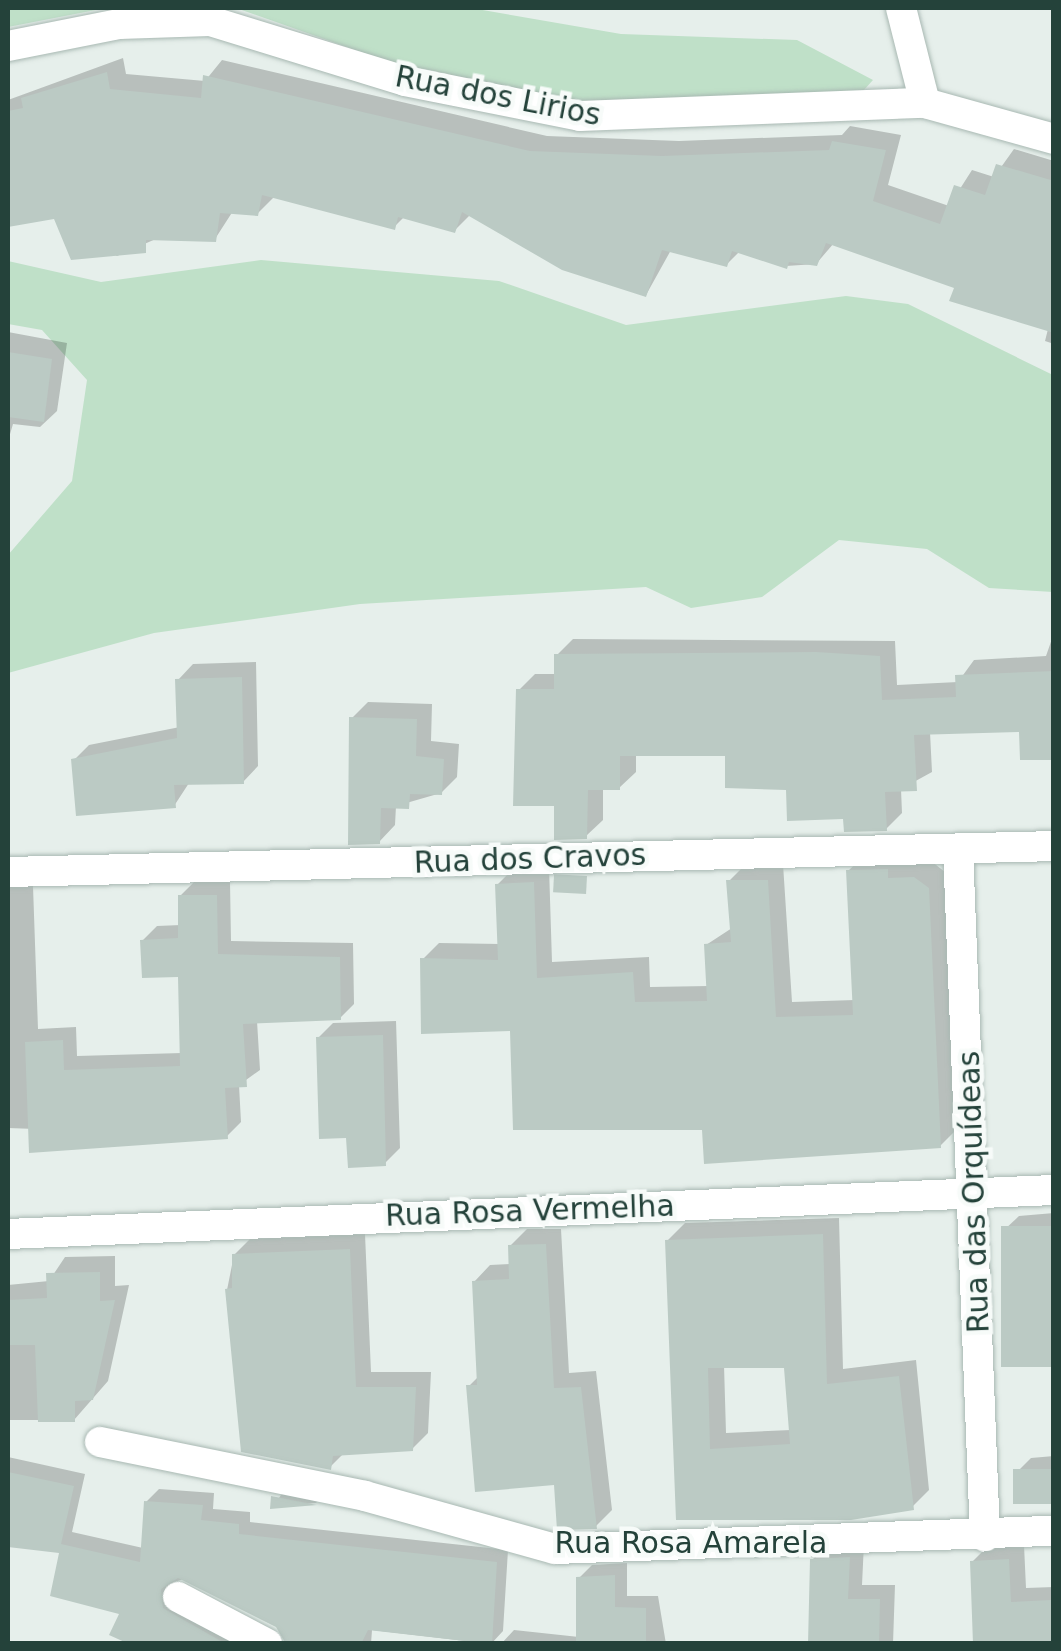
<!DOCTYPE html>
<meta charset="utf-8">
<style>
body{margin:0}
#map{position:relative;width:1061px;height:1651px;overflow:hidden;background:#e6efeb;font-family:"DejaVu Sans",sans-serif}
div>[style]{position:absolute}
.green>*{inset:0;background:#bfe0c8}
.shadow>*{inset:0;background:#0003}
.building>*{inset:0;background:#bbcac4;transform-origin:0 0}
.roads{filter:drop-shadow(0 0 2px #a8b8b2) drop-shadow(0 0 2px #a8b8b2)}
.minor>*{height:30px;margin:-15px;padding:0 15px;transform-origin:15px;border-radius:15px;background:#fff}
span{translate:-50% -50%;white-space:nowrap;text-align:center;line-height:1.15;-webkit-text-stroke:9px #f7fbf9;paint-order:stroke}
.street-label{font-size:30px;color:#24423a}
.frame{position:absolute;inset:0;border:10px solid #24423a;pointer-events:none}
</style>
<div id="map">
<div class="green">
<div style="clip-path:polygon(8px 8px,106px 8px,8px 27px)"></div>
<div style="clip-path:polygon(236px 8px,471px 8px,621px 34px,797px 40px,873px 80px,863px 91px,580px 102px,412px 70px)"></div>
<div style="clip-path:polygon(261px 260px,499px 281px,626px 325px,846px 296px,908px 304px,1053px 375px,1053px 592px,989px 588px,927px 549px,839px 540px,762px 597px,691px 608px,646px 587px,360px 604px,154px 633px,8px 673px,8px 555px,72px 481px,87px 380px,42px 330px,8px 324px,8px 261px,101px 282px)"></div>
</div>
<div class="shadow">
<div style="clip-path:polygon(123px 58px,126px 74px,205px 81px,222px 60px,547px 136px,679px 141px,842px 135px,850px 126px,901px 135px,888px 185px,949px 206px,972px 170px,994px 177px,1014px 149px,1054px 161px,1054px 344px,1045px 341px,1048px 329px,957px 286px,834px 243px,816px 264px,786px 266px,740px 251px,726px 265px,671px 250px,646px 295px,471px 214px,454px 231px,405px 216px,394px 227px,275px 196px,257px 214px,233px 211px,215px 239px,158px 238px,117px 256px,55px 217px,8px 222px,8px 100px)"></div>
<div style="clip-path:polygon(8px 332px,67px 343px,57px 411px,40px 427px,13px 424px,8px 441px)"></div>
<div style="clip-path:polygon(1054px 633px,1054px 757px,1021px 729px,930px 732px,932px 772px,901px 789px,902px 813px,886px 829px,728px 753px,636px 753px,636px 772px,619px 788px,603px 788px,603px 820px,586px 836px,557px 804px,519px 690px,535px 674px,557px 674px,557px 655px,573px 639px,895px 641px,897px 685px,958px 682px,974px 660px,1046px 656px)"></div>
<div style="clip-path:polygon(256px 662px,258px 766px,243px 782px,189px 783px,174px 806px,74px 760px,89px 745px,180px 727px,178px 680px,193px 664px)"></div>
<div style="clip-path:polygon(368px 702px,432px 704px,431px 741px,459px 744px,457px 777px,441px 793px,396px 806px,395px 825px,379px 842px,352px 718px)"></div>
<div style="clip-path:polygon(865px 855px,931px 861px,945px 872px,956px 1130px,940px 1146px,705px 1127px,512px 1028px,423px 959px,439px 943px,500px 944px,497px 885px,514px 868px,549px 867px,552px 962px,649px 957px,650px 987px,709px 986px,706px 945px,732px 928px,729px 881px,745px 865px,783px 864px,792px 1002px,855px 1000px,848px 871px)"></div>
<div style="clip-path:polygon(194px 882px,230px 882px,231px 941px,353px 943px,354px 1004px,340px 1018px,257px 1021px,260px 1070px,239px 1085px,241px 1122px,227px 1136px,8px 1128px,8px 886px,33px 886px,38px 1029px,76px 1027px,77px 1056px,182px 1053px,180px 974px,143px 940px,157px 926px,181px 925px,180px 896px)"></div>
<div style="clip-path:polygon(396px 1021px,400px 1148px,385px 1163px,318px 1038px,333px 1023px)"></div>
<div style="clip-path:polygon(1054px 1213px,1054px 1365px,1003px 1231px,1019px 1216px)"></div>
<div style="clip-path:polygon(evenodd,839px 1218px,843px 1369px,916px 1360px,929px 1490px,912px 1507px,679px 1517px,668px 1240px,685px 1223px,839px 1218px,724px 1365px,786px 1365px,791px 1430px,726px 1433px,724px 1365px)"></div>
<div style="clip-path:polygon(527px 1229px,561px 1229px,569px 1373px,596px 1371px,612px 1510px,596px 1526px,469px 1386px,479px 1376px,474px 1282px,490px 1265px,511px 1264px,510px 1246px)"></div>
<div style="clip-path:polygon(365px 1234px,371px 1372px,431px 1372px,428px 1433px,412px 1449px,345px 1452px,330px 1467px,227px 1290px,234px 1255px,250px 1239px)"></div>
<div style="clip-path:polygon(115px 1256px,115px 1286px,129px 1285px,108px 1381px,74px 1420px,8px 1420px,8px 1285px,49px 1281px,65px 1257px)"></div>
<div style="clip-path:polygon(1054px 1456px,1054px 1501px,1015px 1474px,1031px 1458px)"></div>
<div style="clip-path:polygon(8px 1457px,85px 1474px,72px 1532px,143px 1548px,146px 1502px,159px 1489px,214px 1493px,213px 1509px,250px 1512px,250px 1522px,508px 1550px,503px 1631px,491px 1644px,372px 1630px,371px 1644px,288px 1644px,278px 1626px,187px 1578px,174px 1582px,180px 1601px,261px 1644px,135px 1644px,123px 1612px,62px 1550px,8px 1544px)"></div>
<div style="clip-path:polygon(291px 1480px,331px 1488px,316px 1503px,273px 1507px)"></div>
<div style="clip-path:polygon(864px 1543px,862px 1585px,895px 1585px,893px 1644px,810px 1644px,812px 1560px,828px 1544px)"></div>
<div style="clip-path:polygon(1024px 1545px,1026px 1588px,1054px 1587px,1054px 1644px,976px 1644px,972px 1562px,988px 1546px)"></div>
<div style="clip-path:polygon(627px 1563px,627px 1596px,658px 1596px,666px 1644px,501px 1644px,514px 1630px,579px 1637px,579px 1578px,592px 1565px)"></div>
</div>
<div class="building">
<div style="clip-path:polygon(107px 72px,110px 89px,201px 98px,203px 75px,530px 151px,662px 156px,829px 150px,832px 141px,886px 150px,873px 201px,940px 224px,954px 185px,985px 195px,996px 164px,1054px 181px,1054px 333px,949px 301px,954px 288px,826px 243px,817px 266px,789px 262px,787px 269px,732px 251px,727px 267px,662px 250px,646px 297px,562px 270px,462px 212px,455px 233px,398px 217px,395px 230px,262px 195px,258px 216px,220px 213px,216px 242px,146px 240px,146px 253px,71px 260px,54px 219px,8px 227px,8px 111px,23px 108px,21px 98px)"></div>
<div style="clip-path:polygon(8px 352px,52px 359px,44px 422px,8px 417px)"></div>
<div style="clip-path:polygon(816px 652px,880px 656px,882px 700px,956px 697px,955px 675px,1054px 671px,1054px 760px,1020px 760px,1019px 732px,914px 735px,917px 791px,885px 792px,887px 831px,844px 832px,843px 819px,787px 821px,786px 790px,725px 788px,725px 756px,620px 756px,620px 790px,588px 790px,587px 839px,554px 840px,554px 806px,513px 806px,516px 689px,554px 689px,554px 654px)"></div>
<div style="clip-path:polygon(242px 677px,244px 784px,174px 785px,176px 808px,76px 816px,71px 759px,177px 738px,175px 679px)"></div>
<div style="clip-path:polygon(349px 717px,417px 719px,416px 756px,444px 759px,442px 795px,410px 794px,409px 809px,381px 808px,380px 844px,348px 845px)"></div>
<div style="clip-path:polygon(888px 869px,888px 878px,914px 877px,929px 888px,941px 1148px,704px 1164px,702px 1130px,513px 1130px,510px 1031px,421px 1034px,420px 958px,498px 960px,495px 884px,534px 882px,537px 978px,633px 972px,635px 1002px,707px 1001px,704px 944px,731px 942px,726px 880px,768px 880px,776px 1017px,853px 1015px,846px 870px)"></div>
<div style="left:587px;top:876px;width:18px;height:33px;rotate:93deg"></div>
<div style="clip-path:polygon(178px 895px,217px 895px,218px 954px,340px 957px,341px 1020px,243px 1024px,247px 1087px,225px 1088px,228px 1139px,29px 1153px,25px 1042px,63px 1040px,64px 1070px,180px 1066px,178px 977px,142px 978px,140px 940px,178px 938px)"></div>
<div style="clip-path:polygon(383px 1035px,386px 1166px,348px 1168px,346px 1138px,319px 1139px,316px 1037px)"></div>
<div style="left:1054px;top:1226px;width:141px;height:53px;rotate:90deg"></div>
<div style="clip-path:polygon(evenodd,823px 1234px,827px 1384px,899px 1376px,914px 1510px,851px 1520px,676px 1520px,665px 1240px,823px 1234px,708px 1368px,784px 1368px,790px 1444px,710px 1449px,708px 1368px)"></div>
<div style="clip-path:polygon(546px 1244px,554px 1388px,581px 1387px,597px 1529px,557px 1530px,554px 1485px,475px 1492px,466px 1385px,477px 1385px,472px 1281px,509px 1279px,508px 1245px)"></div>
<div style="clip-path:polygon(350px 1249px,356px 1387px,416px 1387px,413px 1451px,333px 1456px,331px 1470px,241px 1452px,225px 1289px,232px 1288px,232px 1254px)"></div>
<div style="clip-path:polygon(100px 1272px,100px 1301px,115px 1300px,93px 1400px,75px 1401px,75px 1422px,38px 1422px,35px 1345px,8px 1345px,8px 1300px,47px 1298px,46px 1273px)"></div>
<div style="left:1054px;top:1469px;width:35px;height:41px;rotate:90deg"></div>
<div style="clip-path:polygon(8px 1472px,74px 1486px,61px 1544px,140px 1562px,144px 1501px,203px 1505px,201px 1520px,239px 1524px,239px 1534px,497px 1562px,492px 1644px,368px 1630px,361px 1644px,286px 1644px,276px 1627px,178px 1578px,161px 1589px,163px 1608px,226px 1644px,129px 1644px,109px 1635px,119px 1614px,50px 1596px,59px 1553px,8px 1547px)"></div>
<div style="clip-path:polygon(271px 1496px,317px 1505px,270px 1509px)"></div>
<div style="clip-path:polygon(850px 1557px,848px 1599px,880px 1599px,879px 1644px,808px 1644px,810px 1559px)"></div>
<div style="clip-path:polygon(1009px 1559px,1011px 1602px,1051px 1600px,1053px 1644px,973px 1644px,970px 1561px)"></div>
<div style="clip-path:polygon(615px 1575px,615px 1607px,646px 1608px,646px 1644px,576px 1644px,576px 1577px)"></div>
</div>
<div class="roads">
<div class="minor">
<div style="left:901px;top:8px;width:98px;rotate:75.8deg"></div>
<div style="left:8px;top:46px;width:113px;rotate:-11.2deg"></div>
<div style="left:119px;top:24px;width:91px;rotate:-1.9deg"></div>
<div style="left:210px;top:21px;width:204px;rotate:17.1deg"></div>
<div style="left:405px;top:81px;width:178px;rotate:11.3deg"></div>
<div style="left:580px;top:116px;width:345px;rotate:-2.2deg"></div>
<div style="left:925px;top:103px;width:134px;rotate:15.6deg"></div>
<div style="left:958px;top:849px;width:688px;rotate:87.75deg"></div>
<div style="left:8px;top:872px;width:1046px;rotate:-1.42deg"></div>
<div style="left:8px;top:1234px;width:1047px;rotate:-2.41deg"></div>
<div style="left:100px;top:1442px;width:270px;rotate:11.5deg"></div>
<div style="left:365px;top:1496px;width:197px;rotate:15.6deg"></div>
<div style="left:555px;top:1549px;width:499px;rotate:-2.1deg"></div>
<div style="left:178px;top:1597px;width:101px;rotate:27.8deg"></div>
</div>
</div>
<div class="street-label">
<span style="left:498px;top:96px;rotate:11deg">Rua dos Lirios</span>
<span style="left:530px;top:859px;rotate:-2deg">Rua dos Cravos</span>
<span style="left:974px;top:1192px;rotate:-92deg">Rua das Orquídeas</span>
<span style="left:530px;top:1211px;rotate:-2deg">Rua Rosa Vermelha</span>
<span style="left:691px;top:1543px">Rua Rosa Amarela</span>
</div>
<div class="frame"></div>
</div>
